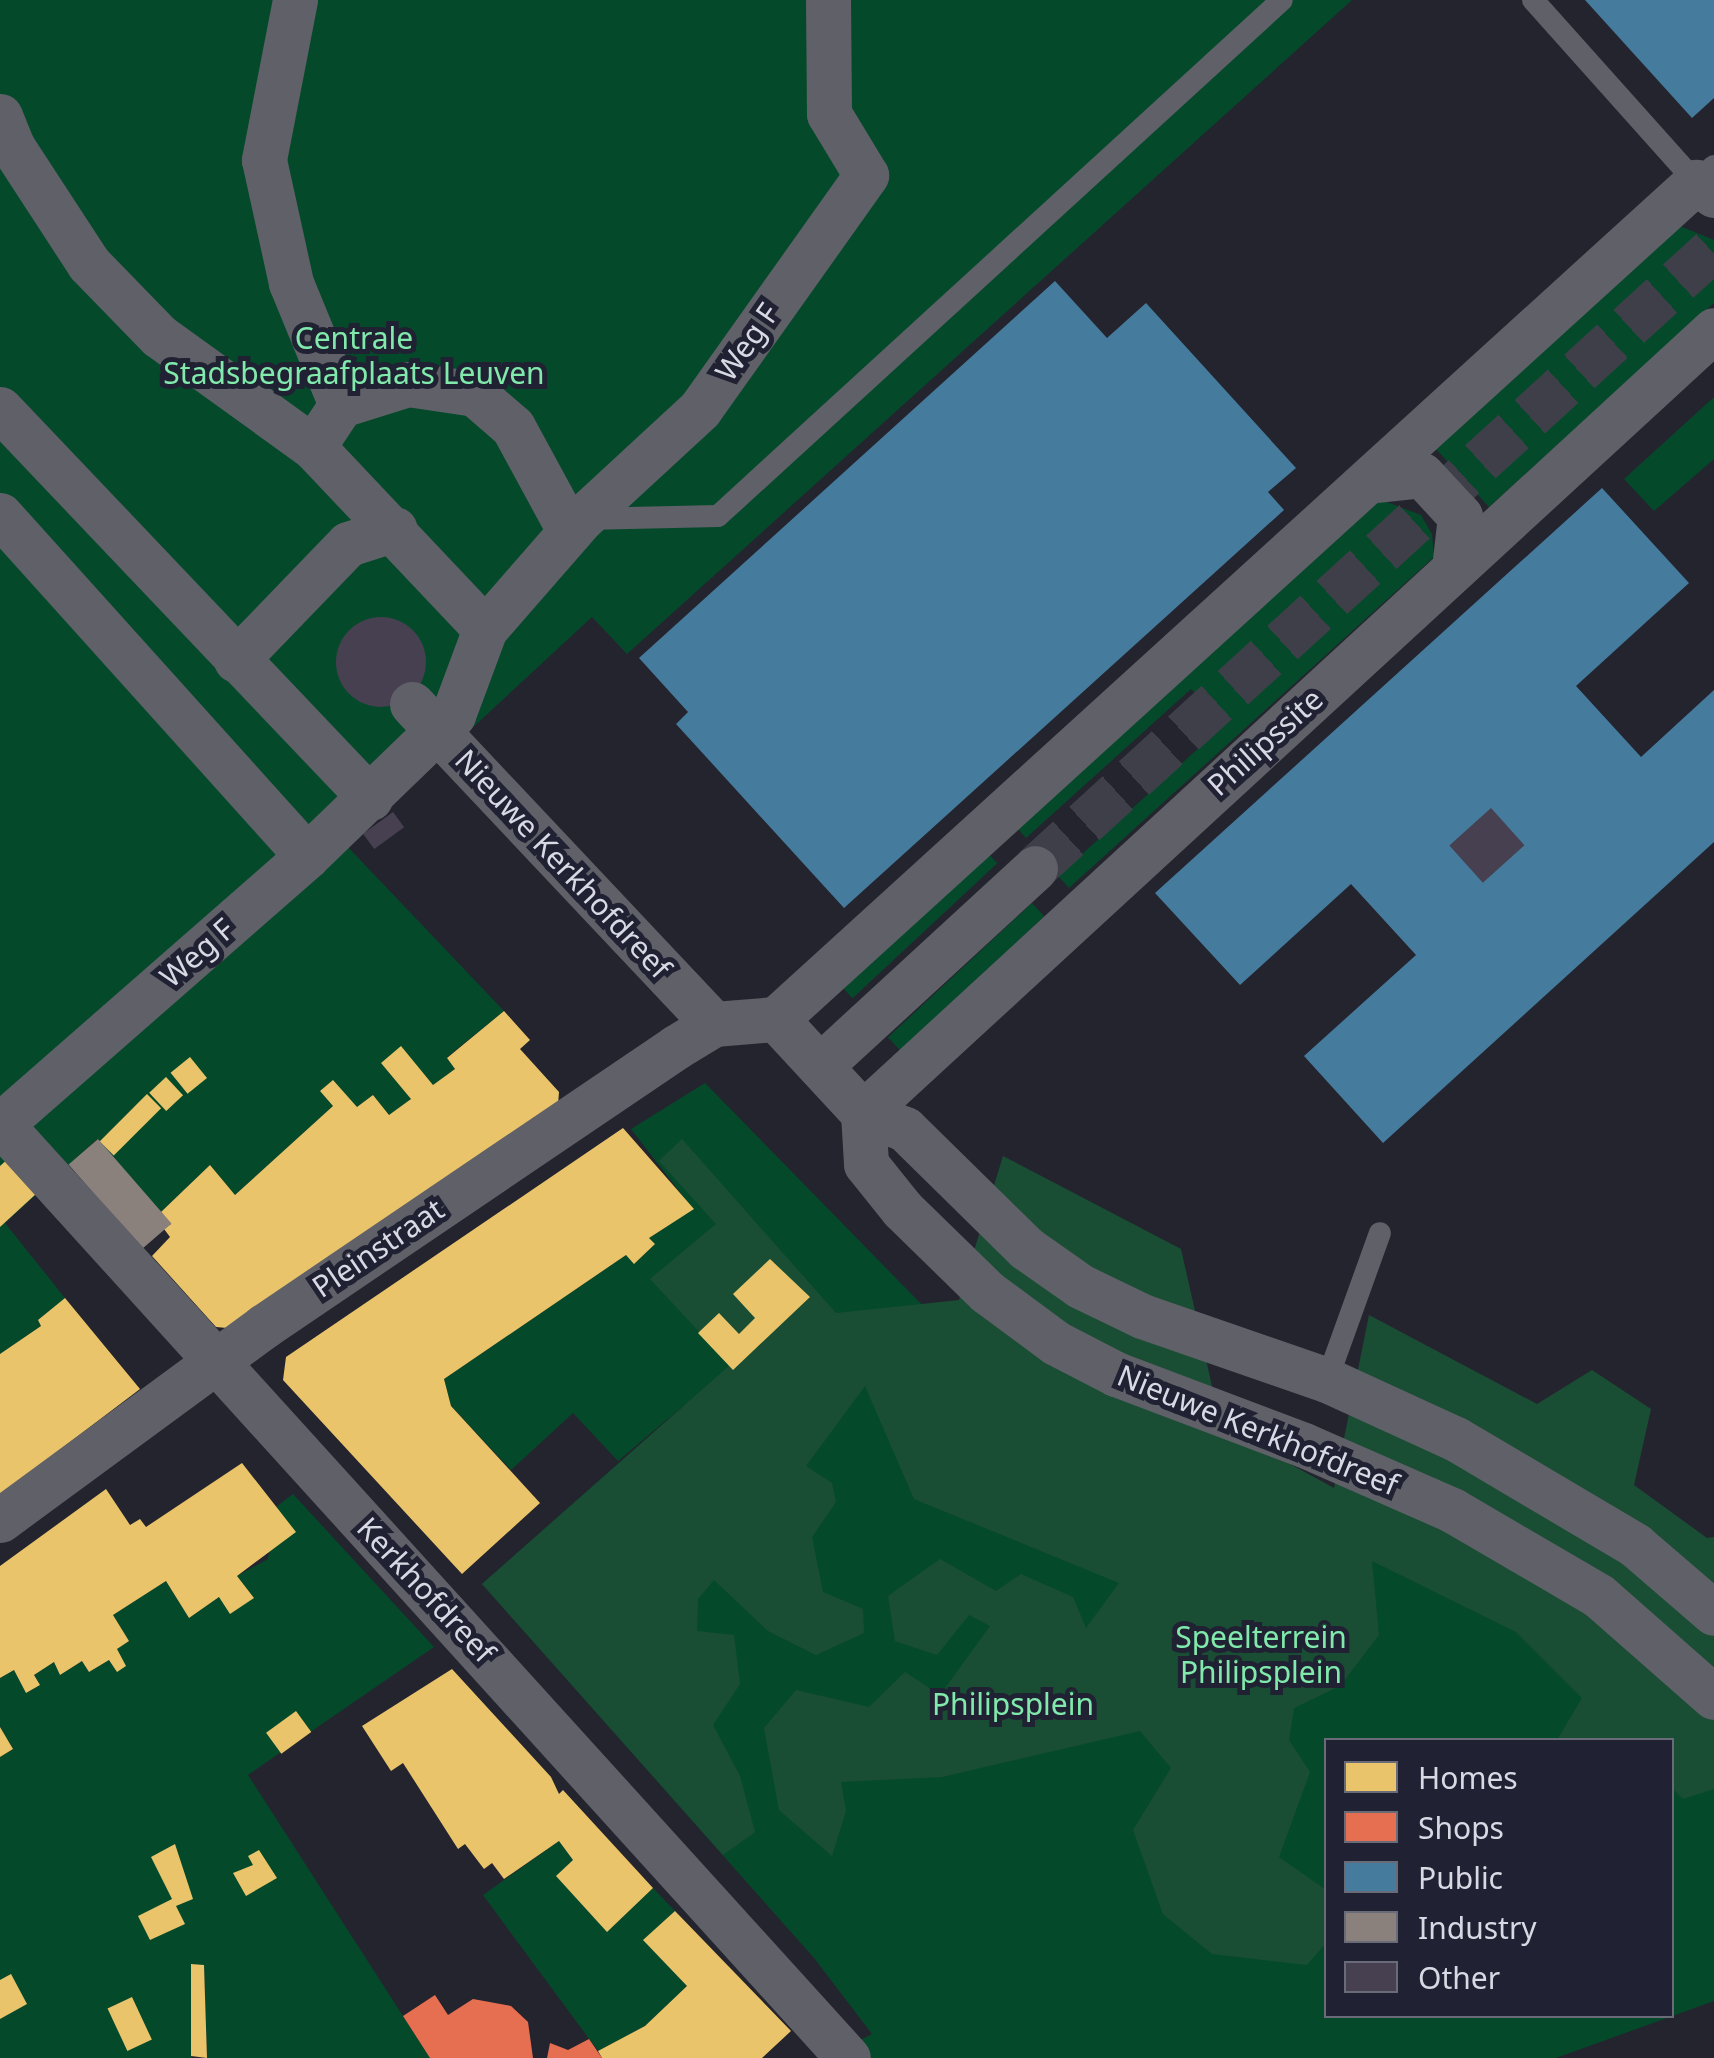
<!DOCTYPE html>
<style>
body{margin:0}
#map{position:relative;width:1714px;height:2058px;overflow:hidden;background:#24242e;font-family:"Noto Sans",sans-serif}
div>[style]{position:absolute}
.green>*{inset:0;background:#05492b;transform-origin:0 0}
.forest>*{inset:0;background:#1a4e34}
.homes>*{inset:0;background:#e9c46a;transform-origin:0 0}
.shops>*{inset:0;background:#e76f51}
.public>*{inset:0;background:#457b9d}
.industry>*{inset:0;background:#8a817c;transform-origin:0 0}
.building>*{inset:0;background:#464050;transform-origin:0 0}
.round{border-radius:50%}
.street-tunnel>*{height:45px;margin-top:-22.5px;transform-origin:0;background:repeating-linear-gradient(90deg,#3f3f49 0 45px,transparent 0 67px)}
.lane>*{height:22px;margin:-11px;padding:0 11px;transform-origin:11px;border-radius:11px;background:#606068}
.street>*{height:45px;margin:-22.5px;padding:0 22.5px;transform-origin:22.5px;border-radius:22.5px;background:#606068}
span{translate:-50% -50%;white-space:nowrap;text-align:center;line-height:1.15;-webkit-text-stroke:10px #202132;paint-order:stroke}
.park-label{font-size:30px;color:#80e9ab}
.street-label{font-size:30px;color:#d8d9e4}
.legend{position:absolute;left:1324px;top:1738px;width:350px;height:280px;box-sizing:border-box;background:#202132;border:2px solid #6a6b79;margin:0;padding:12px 18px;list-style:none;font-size:30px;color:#d8d9e4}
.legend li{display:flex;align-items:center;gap:20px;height:50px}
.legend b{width:50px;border:2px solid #6a6b79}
</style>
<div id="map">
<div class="green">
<div style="clip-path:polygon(0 0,1352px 0,627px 654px,592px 617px,346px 845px,504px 1011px,447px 1057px,455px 1069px,433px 1085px,401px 1047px,381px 1063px,411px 1099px,389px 1115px,373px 1095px,357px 1107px,332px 1081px,320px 1091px,333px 1106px,235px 1195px,210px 1165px,161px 1212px,97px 1139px,5px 1223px,65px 1298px,38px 1320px,41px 1326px,0 1354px)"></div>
<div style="clip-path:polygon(1680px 226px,1714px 240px,1714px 303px,1489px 507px,1435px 448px)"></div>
<div style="clip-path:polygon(1714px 397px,1714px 459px,1654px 511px,1624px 479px)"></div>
<div style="clip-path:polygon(1379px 499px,1421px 515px,1432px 534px,1434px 557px,1069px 888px,1058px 876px,1224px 725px,1191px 689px,1026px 838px,1016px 827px)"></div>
<div style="left:985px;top:850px;width:18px;height:198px;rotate:47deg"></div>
<div style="left:1032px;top:903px;width:18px;height:197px;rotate:47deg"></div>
<div style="clip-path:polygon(evenodd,705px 1083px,929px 1312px,1647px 1660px,1714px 1787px,1714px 2001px,1556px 2058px,825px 2058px,872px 2034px,814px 1958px,482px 1584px,689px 1401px,618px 1461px,573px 1413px,511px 1470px,451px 1406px,444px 1379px,626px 1255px,635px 1263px,654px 1245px,649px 1238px,693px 1209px,631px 1129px,705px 1083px,1326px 1740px,1672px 1740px,1672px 2016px,1326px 2016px,1326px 1740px)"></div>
<div style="clip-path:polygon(293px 1494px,434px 1647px,248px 1775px,430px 2058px,207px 2058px,204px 1966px,191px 1964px,192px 2058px,0 2058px,0 1757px,13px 1749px,0 1727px,0 1678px,14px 1670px,26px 1693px,40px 1685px,34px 1675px,54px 1662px,60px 1675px,82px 1661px,89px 1672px,109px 1660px,117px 1672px,117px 1649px,129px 1641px,113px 1615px,166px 1581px,189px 1618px,219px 1597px,253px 1597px,237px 1576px,268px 1559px,276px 1507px)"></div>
<div style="clip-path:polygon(559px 1841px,573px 1860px,557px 1876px,607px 1931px,653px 1888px,675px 1911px,644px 1940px,687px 1986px,645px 2026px,598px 2051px,483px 1895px)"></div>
</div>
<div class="forest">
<div style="clip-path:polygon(682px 1139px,836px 1313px,959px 1300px,1003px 1156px,1181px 1249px,1221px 1426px,1334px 1488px,1369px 1315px,1537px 1404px,1592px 1370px,1651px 1409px,1634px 1485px,1707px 1538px,1714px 1537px,1714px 1789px,1683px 1799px,1672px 1788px,1672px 1740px,1557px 1740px,1582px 1698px,1516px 1632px,1372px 1561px,1379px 1635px,1340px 1686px,1294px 1708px,1289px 1740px,1310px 1772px,1279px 1857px,1326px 1890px,1326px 1943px,1307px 1965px,1212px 1954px,1163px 1914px,1133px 1830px,1171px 1768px,1140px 1731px,942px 1777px,841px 1782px,846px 1811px,832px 1856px,779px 1810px,764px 1728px,796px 1690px,869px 1707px,905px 1672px,940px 1695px,990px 1626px,969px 1615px,937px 1655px,895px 1641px,888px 1596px,940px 1559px,996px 1591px,1021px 1574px,1073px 1597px,1086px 1628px,1119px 1583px,914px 1499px,865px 1386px,806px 1466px,832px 1483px,836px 1502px,812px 1537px,823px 1592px,863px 1609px,864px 1633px,816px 1655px,768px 1631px,714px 1580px,698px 1599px,697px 1631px,734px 1635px,740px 1684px,713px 1725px,740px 1776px,755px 1832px,723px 1855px,482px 1584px,730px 1365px,650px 1279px,716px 1224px,659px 1161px)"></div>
</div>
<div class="homes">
<div style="clip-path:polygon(504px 1011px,530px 1040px,520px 1049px,559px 1092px,558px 1105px,227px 1328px,216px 1327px,152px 1256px,170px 1237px,164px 1229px,171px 1224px,161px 1212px,210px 1165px,235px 1195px,333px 1106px,320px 1091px,333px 1080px,357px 1107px,373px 1095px,389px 1115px,411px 1099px,381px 1063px,401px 1046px,433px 1085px,455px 1069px,447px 1058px)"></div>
<div style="left:190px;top:1057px;width:27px;height:25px;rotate:51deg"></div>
<div style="left:166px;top:1077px;width:25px;height:23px;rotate:47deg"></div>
<div style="left:147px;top:1094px;width:20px;height:67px;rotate:45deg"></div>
<div style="clip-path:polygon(623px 1128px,694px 1209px,649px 1238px,655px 1244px,634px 1264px,626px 1255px,444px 1379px,451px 1406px,540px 1503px,462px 1574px,283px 1380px,286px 1357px)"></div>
<div style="clip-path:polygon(9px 1158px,37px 1193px,0 1227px,0 1166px)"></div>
<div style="clip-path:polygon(770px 1259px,810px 1297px,733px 1370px,698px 1333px,719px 1313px,739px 1334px,755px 1318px,733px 1294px)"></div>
<div style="clip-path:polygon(65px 1298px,140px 1389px,0 1495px,0 1354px,41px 1326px,38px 1320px)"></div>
<div style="clip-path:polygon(242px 1463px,296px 1532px,237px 1576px,254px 1598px,230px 1614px,219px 1597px,189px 1618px,166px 1581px,113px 1615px,129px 1641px,117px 1649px,126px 1666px,117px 1672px,109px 1660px,89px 1672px,82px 1661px,60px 1675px,54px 1662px,34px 1675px,40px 1685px,26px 1693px,14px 1670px,0 1678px,0 1566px,106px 1489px,130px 1525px,140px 1519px,146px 1527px)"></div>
<div style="clip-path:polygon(452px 1669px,551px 1777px,559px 1794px,563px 1790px,653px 1888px,607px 1932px,556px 1876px,573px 1860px,559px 1841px,504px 1879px,492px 1863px,484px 1869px,465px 1844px,458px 1849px,403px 1763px,391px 1771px,362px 1726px)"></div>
<div style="left:296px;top:1711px;width:26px;height:37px;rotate:54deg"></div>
<div style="clip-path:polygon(0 1727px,13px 1749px,0 1757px)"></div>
<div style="clip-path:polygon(175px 1844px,193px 1899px,176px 1906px,185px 1924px,150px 1940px,138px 1916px,172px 1899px,151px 1857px)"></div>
<div style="clip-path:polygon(259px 1850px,277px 1878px,246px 1896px,233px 1873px,253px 1865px,248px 1856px)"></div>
<div style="clip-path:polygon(675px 1911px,791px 2031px,762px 2058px,602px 2058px,598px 2051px,645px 2026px,687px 1986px,643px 1940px)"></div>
<div style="clip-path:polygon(191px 1964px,204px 1965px,207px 2058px,191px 2056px)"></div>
<div style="clip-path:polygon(11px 1974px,27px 2004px,0 2019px,0 1980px)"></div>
<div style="left:132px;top:1997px;width:47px;height:27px;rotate:65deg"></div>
</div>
<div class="shops">
<div style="clip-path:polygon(435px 1995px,448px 2015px,473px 1999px,511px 2006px,528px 2022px,533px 2058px,430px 2058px,403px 2016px)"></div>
<div style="clip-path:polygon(589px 2039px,602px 2058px,547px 2058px,550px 2043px,568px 2050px)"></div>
</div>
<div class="public">
<div style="clip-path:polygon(1585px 0,1714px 0,1714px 98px,1692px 118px)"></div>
<div style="clip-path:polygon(1055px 281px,1107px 338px,1146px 303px,1296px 468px,1268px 492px,1284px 510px,844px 908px,676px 724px,688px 712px,639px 658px)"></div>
<div style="clip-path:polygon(1602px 488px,1689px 583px,1576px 686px,1641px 757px,1714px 690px,1714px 842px,1383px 1143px,1304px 1056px,1416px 955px,1351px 884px,1240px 985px,1155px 893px)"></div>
</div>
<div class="industry">
<div style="left:98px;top:1139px;width:112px;height:39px;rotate:49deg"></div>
</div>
<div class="building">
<div class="round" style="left:336px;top:617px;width:90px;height:90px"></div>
<div style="left:1491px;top:808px;width:50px;height:56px;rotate:48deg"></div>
<div style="left:393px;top:812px;width:19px;height:37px;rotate:54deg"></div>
</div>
<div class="street-tunnel">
<div style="left:1035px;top:868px;width:919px;rotate:-42.4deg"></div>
</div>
<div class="lane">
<div style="left:1533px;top:0;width:244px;rotate:48.2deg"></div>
<div style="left:1696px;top:182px;width:24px;rotate:-42deg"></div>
<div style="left:584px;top:519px;width:134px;rotate:-1.3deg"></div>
<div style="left:718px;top:516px;width:764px;rotate:-42.46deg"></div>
<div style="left:1327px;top:1380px;width:156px;rotate:-70.2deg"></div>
</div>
<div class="street">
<div style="left:295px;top:0;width:163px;rotate:101deg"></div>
<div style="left:264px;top:160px;width:126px;rotate:77.6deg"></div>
<div style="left:291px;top:283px;width:132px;rotate:67.7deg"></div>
<div style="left:341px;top:405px;width:50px;rotate:123.7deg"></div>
<div style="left:0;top:116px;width:32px;rotate:68deg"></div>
<div style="left:12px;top:146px;width:141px;rotate:56.9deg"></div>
<div style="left:89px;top:264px;width:100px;rotate:45.8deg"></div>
<div style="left:159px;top:336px;width:190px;rotate:35.8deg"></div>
<div style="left:313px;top:447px;width:250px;rotate:46.6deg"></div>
<div style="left:341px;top:405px;width:70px;rotate:-17.4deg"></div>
<div style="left:408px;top:384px;width:68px;rotate:8.5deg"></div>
<div style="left:475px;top:394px;width:50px;rotate:41deg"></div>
<div style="left:513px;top:427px;width:119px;rotate:61.5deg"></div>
<div style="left:0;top:409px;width:537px;rotate:46.43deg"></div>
<div style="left:1368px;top:481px;width:54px;rotate:-6.3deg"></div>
<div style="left:1422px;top:475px;width:56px;rotate:47.2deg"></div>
<div style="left:1460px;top:516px;width:53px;rotate:96.5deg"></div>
<div style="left:0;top:515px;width:459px;rotate:48deg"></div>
<div style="left:236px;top:660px;width:161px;rotate:-46deg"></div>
<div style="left:348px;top:544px;width:49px;rotate:-17.7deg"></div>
<div style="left:412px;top:704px;width:440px;rotate:46.7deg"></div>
<div style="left:776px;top:1019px;width:1244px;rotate:-42.3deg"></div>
<div style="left:1696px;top:182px;width:22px;rotate:36deg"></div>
<div style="left:776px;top:1019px;width:128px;rotate:47.2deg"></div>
<div style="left:863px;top:1113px;width:45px;rotate:20.9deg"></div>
<div style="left:905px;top:1129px;width:170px;rotate:44.5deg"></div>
<div style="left:1026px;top:1248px;width:66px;rotate:35.1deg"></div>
<div style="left:1080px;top:1286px;width:69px;rotate:25.8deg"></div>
<div style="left:1142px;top:1316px;width:196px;rotate:19.1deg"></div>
<div style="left:1327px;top:1380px;width:142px;rotate:24.6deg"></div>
<div style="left:1456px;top:1439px;width:208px;rotate:30.6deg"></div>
<div style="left:1635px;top:1545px;width:104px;rotate:40.7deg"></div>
<div style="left:820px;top:1066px;width:292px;rotate:-42.6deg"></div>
<div style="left:863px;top:1113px;width:1156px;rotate:-42.62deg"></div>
<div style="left:863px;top:1113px;width:51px;rotate:86.6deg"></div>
<div style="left:866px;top:1164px;width:58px;rotate:51.3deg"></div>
<div style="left:902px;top:1209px;width:119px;rotate:44.3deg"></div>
<div style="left:987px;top:1292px;width:86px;rotate:36.5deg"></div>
<div style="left:1056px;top:1343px;width:68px;rotate:27.3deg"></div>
<div style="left:1116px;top:1374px;width:201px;rotate:20.7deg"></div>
<div style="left:1304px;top:1445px;width:162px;rotate:23.7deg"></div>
<div style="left:1452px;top:1510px;width:170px;rotate:30.3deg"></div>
<div style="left:1599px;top:1596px;width:153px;rotate:41.3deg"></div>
<div style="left:0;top:1123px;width:1262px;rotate:47.79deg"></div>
<div style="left:0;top:1125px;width:408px;rotate:-41.2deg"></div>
<div style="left:307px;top:856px;width:203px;rotate:-44deg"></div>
<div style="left:453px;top:715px;width:92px;rotate:-69.6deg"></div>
<div style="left:485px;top:629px;width:146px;rotate:-48.9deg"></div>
<div style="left:581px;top:519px;width:162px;rotate:-42.7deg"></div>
<div style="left:700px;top:409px;width:287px;rotate:-54.6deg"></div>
<div style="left:866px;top:175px;width:71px;rotate:-121.2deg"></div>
<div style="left:829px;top:114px;width:114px;rotate:-90.5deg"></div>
<div style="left:0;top:1520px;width:328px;rotate:-36.3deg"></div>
<div style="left:264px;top:1326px;width:498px;rotate:-34.1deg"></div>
<div style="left:676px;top:1047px;width:44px;rotate:-31.2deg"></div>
<div style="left:714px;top:1024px;width:62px;rotate:-4.6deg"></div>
</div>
<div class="park-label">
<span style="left:354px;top:355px">Centrale<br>Stadsbegraafplaats Leuven</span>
<span style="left:1261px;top:1654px">Speelterrein<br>Philipsplein</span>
<span style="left:1013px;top:1704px">Philipsplein</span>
</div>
<div class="street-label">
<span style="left:747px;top:342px;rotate:-55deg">Weg F</span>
<span style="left:1265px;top:742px;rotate:-42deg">Philipssite</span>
<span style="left:563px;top:864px;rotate:47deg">Nieuwe Kerkhofdreef</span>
<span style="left:197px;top:953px;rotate:-41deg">Weg F</span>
<span style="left:378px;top:1248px;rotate:-34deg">Pleinstraat</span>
<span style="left:1258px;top:1430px;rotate:22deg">Nieuwe Kerkhofdreef</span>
<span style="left:426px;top:1590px;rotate:47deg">Kerkhofdreef</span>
</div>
<ul class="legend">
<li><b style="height:28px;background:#e9c46a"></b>Homes</li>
<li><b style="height:28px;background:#e76f51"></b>Shops</li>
<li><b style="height:28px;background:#457b9d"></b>Public</li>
<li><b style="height:28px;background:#8a817c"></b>Industry</li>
<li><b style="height:28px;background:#464050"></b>Other</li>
</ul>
</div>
